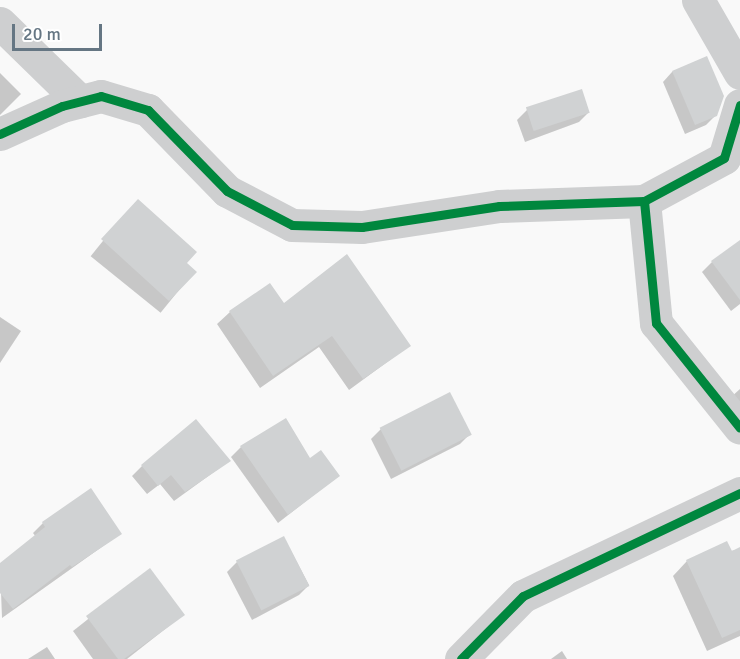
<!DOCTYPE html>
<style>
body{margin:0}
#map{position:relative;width:740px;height:659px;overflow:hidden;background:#f9f9f9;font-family:Signika,sans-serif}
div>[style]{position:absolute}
.shadow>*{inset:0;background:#0003;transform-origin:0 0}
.building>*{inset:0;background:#d0d2d3;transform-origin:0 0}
.street>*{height:33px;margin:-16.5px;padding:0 16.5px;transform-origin:16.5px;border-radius:16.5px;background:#cecfd0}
.cycleway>*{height:9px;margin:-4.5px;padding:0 4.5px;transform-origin:4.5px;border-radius:4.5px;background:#00873e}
span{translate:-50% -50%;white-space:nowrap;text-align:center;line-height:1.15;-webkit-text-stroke:6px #fff;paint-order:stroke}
.scale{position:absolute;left:12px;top:24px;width:90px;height:27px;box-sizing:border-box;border:3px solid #657683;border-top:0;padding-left:8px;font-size:18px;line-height:21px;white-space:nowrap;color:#657683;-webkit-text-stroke:4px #fff;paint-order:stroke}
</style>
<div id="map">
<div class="shadow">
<div style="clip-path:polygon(706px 58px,716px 115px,706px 125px,685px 134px,663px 82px,672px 72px)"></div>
<div style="clip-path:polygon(0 73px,21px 94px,0 115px)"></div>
<div style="clip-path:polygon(527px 110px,589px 112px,579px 122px,525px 142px,517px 120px)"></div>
<div style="left:124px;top:215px;width:90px;height:53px;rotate:39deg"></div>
<div style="clip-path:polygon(740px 260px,740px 304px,731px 311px,702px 272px,712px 262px)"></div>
<div style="clip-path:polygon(284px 305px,409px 346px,349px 390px,319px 347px,260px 388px,217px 324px,230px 312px)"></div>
<div style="clip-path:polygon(0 317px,21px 331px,0 363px)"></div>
<div style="clip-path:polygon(740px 389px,740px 435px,721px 406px)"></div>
<div style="clip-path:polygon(381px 429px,470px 434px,460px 444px,391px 479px,371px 439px)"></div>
<div style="clip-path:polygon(241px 447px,310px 460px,338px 476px,278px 523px,231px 457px)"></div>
<div style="clip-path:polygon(229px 461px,174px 501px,160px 484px,147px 494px,132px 476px,142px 466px)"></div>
<div style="clip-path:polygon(43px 523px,120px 534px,2px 618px,0 565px,36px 537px,33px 533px)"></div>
<div style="clip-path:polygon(284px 538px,309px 585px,299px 595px,252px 620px,227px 572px,237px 562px)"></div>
<div style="clip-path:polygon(740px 549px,740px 636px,707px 651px,673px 576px,687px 561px)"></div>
<div style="clip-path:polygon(150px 570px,183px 615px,127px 659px,93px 659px,73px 631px)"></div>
<div style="clip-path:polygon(47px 647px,55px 659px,28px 659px)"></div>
<div style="clip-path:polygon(562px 651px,567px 659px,551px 659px)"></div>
</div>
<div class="building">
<div style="clip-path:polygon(707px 56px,724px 96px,717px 116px,695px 125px,672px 71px)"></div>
<div style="left:582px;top:89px;width:25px;height:59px;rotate:72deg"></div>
<div style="clip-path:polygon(138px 199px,197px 252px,187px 263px,197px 272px,169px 301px,101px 239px)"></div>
<div style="clip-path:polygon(740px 240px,740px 300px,711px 261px)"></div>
<div style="clip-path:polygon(347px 254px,411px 346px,363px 379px,332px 336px,273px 376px,229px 311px,270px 283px,284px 303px)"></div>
<div style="left:450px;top:392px;width:48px;height:79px;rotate:63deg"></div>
<div style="clip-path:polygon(286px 418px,310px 458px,321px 450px,340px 476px,288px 515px,240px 446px)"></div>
<div style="clip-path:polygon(196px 419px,231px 461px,185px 492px,171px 475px,158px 486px,141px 465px)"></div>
<div style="clip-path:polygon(91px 488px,122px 534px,72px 567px,70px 565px,13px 609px,0 593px,0 563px,45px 527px,42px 522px)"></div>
<div style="left:284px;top:536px;width:56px;height:54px;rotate:63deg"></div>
<div style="clip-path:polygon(727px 541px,732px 551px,740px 547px,740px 630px,722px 638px,686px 560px)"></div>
<div style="clip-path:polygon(150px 568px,185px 615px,124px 659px,118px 659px,86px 616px)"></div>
</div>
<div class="street">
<div style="left:698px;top:0;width:84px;rotate:60.1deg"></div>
<div style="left:0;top:23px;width:112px;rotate:44.3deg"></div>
<div style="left:740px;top:105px;width:55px;rotate:106.8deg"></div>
<div style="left:724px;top:158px;width:91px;rotate:151.7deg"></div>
<div style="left:644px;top:201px;width:123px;rotate:84.4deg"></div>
<div style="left:656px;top:323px;width:134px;rotate:51.3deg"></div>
<div style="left:0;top:134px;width:68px;rotate:-24.3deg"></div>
<div style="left:62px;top:106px;width:40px;rotate:-14.4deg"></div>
<div style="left:101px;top:96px;width:49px;rotate:16.6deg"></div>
<div style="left:148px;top:110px;width:113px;rotate:45.7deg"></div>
<div style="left:227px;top:191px;width:73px;rotate:27.6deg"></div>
<div style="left:292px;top:225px;width:70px;rotate:1.6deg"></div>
<div style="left:362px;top:227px;width:139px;rotate:-8.7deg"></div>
<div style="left:499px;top:206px;width:145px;rotate:-2deg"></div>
<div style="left:461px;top:659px;width:88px;rotate:-45.5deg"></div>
<div style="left:523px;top:596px;width:240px;rotate:-25.4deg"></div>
</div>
<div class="cycleway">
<div style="left:740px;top:105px;width:55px;rotate:106.8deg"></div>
<div style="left:724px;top:158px;width:91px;rotate:151.7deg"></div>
<div style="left:644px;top:201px;width:123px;rotate:84.4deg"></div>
<div style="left:656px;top:323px;width:134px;rotate:51.3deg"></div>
<div style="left:0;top:134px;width:68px;rotate:-24.3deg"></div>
<div style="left:62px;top:106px;width:40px;rotate:-14.4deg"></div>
<div style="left:101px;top:96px;width:49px;rotate:16.6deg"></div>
<div style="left:148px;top:110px;width:113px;rotate:45.7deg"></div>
<div style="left:227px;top:191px;width:73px;rotate:27.6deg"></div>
<div style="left:292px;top:225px;width:70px;rotate:1.6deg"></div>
<div style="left:362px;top:227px;width:139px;rotate:-8.7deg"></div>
<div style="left:499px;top:206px;width:145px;rotate:-2deg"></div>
<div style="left:461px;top:659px;width:88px;rotate:-45.5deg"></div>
<div style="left:523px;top:596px;width:240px;rotate:-25.4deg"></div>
</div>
<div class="scale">20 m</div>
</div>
